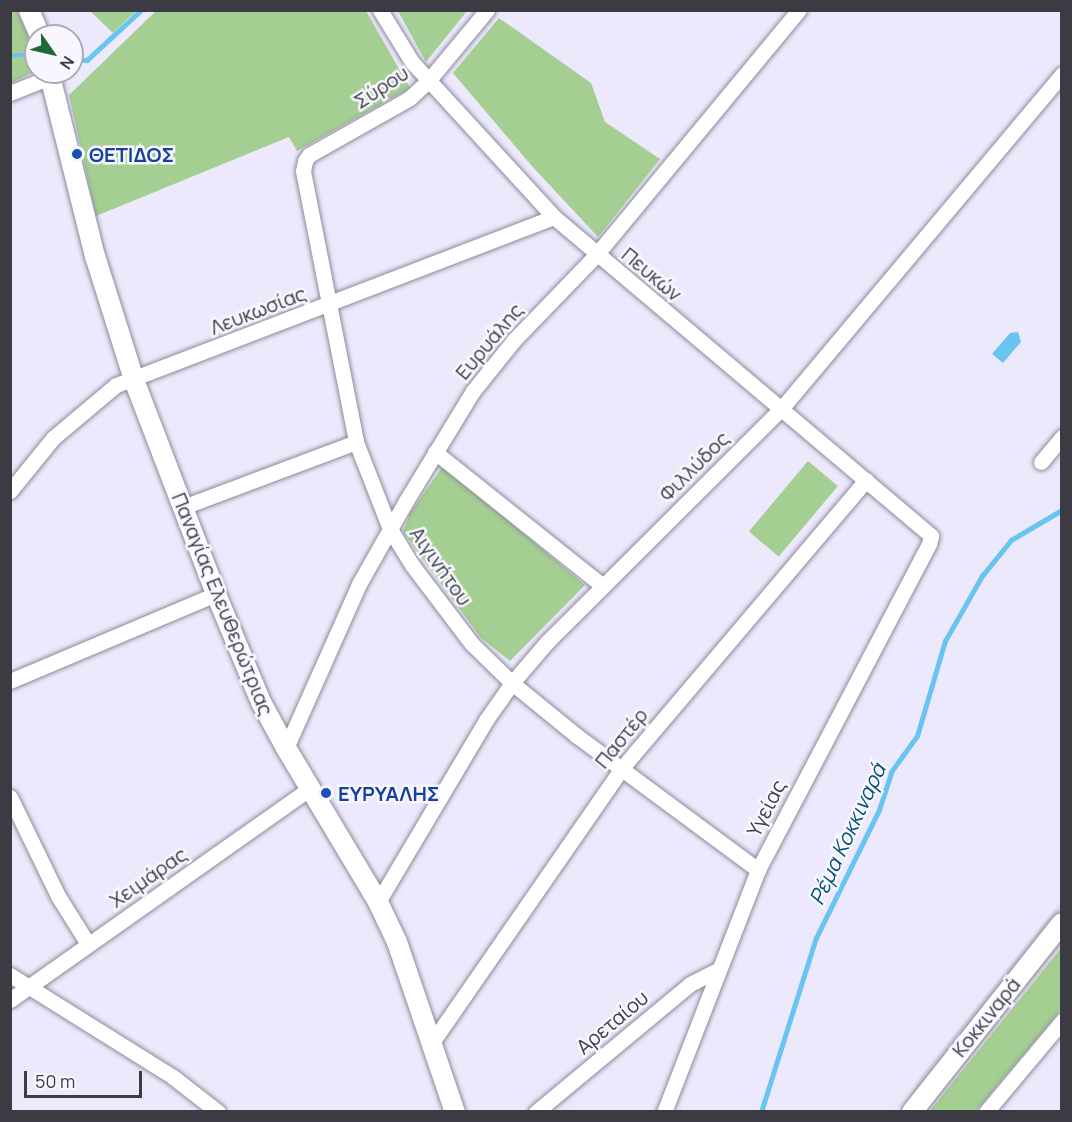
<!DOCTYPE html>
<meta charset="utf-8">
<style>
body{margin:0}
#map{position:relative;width:1072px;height:1122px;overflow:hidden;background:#ebe9fb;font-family:Manrope,sans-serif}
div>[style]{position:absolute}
.commercial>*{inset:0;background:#e2daee}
.green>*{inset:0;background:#a5ce93;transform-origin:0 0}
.water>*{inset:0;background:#69c4f1}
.stream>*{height:4.5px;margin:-2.25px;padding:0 2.25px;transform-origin:2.25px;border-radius:2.25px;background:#69c4f1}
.roads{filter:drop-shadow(0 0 2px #8c8a9b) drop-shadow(0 0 2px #8c8a9b)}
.minor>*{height:15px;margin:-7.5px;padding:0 7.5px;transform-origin:7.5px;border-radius:7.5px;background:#fff}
.tertiary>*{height:20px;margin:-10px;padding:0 10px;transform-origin:10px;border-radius:10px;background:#fff}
.dots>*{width:16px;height:16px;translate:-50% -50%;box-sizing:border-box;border:3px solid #f8f7ff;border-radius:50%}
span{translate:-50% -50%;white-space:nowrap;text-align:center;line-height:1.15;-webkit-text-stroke:5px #f8f7ff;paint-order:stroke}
.street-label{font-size:20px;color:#3c3b43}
.transit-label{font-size:20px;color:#164399;font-weight:700}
.left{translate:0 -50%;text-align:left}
.water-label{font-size:21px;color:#01506e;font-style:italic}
.frame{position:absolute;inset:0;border:12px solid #3c3b43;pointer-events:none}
.north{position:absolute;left:24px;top:24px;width:60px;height:60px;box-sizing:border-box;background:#f8f7ff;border:2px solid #adacb4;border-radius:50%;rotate:124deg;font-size:16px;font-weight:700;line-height:24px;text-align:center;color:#3c3b43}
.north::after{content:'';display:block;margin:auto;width:21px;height:27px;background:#206936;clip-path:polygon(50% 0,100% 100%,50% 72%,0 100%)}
.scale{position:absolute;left:24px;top:1071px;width:118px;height:27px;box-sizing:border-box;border:3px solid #3c3b43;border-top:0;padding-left:8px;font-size:18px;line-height:21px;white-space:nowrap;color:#3c3b43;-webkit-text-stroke:4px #f8f7ff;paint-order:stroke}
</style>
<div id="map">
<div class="commercial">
<div style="clip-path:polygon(1061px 902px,1061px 947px,929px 1111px,900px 1112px,922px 1075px)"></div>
</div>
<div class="green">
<div style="clip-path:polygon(11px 10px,17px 11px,28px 35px,36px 71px,11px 83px)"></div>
<div style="clip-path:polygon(157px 10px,366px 11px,410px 88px,297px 151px,289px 137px,96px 216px,69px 95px)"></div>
<div style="clip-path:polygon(90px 11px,136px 11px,113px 33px)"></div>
<div style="clip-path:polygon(398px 11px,467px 11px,426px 62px)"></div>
<div style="clip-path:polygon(499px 18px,591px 83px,605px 122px,660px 159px,598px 237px,531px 165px,453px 73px)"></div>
<div style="left:808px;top:461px;width:39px;height:92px;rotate:40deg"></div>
<div style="clip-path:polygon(443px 466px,585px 585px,510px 661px,481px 638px,403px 532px,410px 513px)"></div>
<div style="clip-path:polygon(1061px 948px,1061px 1010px,976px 1111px,929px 1112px)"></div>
</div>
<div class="water">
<div style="clip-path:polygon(1018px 332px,1021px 342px,1003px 363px,992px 354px,1010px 333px)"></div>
</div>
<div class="stream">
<div style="left:10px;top:55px;width:21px"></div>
<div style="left:72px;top:58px;width:15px;rotate:8deg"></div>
<div style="left:87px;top:60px;width:74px;rotate:-42.8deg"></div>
<div style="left:761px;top:1112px;width:182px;rotate:-72.5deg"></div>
<div style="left:816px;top:938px;width:143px;rotate:-63.8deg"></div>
<div style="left:879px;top:810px;width:40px;rotate:-72deg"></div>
<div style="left:891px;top:772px;width:44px;rotate:-54.2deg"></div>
<div style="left:917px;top:736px;width:99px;rotate:-73.6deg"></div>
<div style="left:945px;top:641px;width:75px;rotate:-60.4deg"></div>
<div style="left:982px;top:576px;width:46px;rotate:-51.1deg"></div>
<div style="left:1011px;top:540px;width:59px;rotate:-30.5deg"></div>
</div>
<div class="roads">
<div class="minor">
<div style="left:380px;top:10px;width:61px;rotate:58.4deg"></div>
<div style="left:412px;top:62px;width:210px;rotate:47.5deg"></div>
<div style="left:554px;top:217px;width:494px;rotate:40.2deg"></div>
<div style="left:931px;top:536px;width:8px;rotate:104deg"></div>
<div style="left:929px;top:544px;width:368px;rotate:117.7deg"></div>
<div style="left:758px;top:870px;width:260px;rotate:111.2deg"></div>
<div style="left:487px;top:10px;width:92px;rotate:129.7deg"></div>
<div style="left:428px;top:81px;width:25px;rotate:137deg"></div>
<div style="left:410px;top:98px;width:116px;rotate:150.6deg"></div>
<div style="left:309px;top:155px;width:7px;rotate:124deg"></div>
<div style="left:305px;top:161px;width:10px;rotate:101deg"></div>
<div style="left:303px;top:171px;width:276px;rotate:78.9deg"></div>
<div style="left:356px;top:442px;width:93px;rotate:68.7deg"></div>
<div style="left:390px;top:529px;width:42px;rotate:58.6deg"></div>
<div style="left:412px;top:565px;width:99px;rotate:52.8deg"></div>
<div style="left:472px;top:644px;width:56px;rotate:44.3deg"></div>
<div style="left:512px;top:683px;width:84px;rotate:39.2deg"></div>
<div style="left:577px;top:736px;width:225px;rotate:36.5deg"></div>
<div style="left:10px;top:93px;width:43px;rotate:-21.8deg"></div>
<div style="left:435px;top:452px;width:215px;rotate:38.6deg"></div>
<div style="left:1041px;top:462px;width:33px;rotate:-50deg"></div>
<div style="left:10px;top:491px;width:68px;rotate:-50.9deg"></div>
<div style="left:53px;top:438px;width:82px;rotate:-40.1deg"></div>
<div style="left:116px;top:385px;width:469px;rotate:-21deg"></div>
<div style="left:183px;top:507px;width:185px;rotate:-20.6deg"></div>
<div style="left:10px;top:681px;width:224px;rotate:-22.9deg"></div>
<div style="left:286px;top:748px;width:180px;rotate:-66deg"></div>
<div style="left:359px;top:584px;width:95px;rotate:-60.5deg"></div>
<div style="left:406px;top:501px;width:129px;rotate:-58.7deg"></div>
<div style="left:473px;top:391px;width:65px;rotate:-51.2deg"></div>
<div style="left:514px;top:340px;width:118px;rotate:-46deg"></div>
<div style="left:596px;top:255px;width:318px;rotate:-50.4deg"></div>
<div style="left:10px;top:797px;width:110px;rotate:64.1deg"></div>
<div style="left:58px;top:896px;width:57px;rotate:58deg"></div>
<div style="left:378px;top:902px;width:212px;rotate:-59.3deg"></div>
<div style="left:486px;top:720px;width:45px;rotate:-54.9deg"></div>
<div style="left:512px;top:683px;width:54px;rotate:-49.5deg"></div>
<div style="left:547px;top:642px;width:330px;rotate:-44.9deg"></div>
<div style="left:781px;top:409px;width:437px;rotate:-50deg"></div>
<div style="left:10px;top:975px;width:192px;rotate:32deg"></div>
<div style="left:173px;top:1077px;width:57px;rotate:37.9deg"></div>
<div style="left:10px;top:1000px;width:367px;rotate:-35.2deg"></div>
<div style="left:433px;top:1041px;width:331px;rotate:-55.3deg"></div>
<div style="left:621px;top:769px;width:379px;rotate:-49.7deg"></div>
<div style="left:536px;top:1112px;width:200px;rotate:-39.7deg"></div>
<div style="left:690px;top:984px;width:30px;rotate:-27deg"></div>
<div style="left:986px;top:1112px;width:119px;rotate:-50.1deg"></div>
</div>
<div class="tertiary">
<div style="left:29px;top:10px;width:28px;rotate:67deg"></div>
<div style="left:49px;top:72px;width:190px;rotate:76deg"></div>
<div style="left:95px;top:256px;width:130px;rotate:72.5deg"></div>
<div style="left:134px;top:380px;width:229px;rotate:69deg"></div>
<div style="left:216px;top:594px;width:117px;rotate:67.4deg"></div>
<div style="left:261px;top:702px;width:52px;rotate:61.5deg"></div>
<div style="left:286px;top:748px;width:179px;rotate:59.1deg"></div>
<div style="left:378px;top:902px;width:44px;rotate:64.6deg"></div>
<div style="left:397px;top:942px;width:180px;rotate:71.2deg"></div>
<div style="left:912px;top:1112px;width:241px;rotate:-51.6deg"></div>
</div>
</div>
<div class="dots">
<div style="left:77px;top:154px;background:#1a4fb4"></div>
<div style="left:326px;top:793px;background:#1a4fb4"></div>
</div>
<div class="street-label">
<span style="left:381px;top:87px;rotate:-33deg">Σύρου</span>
<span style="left:652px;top:274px;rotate:40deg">Πευκών</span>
<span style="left:258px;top:310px;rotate:-21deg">Λευκωσίας</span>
<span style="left:489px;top:341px;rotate:-50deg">Ευρυάλης</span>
<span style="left:694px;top:466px;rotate:-45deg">Φιλλύδος</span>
<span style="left:441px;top:566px;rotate:55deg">Αιγινήτου</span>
<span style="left:223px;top:604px;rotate:68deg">Παναγίας Ελευθερώτριας</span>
<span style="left:621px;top:738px;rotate:-51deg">Παστέρ</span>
<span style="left:766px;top:808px;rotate:-63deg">Υγείας</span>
<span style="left:148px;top:877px;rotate:-35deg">Χειμάρας</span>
<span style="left:986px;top:1017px;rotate:-51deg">Κοκκιναρά</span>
<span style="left:612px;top:1022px;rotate:-40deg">Αρεταίου</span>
</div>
<div class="transit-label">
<span class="left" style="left:89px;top:154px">ΘΕΤΙΔΟΣ</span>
<span class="left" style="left:338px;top:793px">ΕΥΡΥΑΛΗΣ</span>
</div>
<div class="water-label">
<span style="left:847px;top:834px;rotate:-65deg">Ρέμα Κοκκιναρά</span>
</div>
<div class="frame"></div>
<div class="north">N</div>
<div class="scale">50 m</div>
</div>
